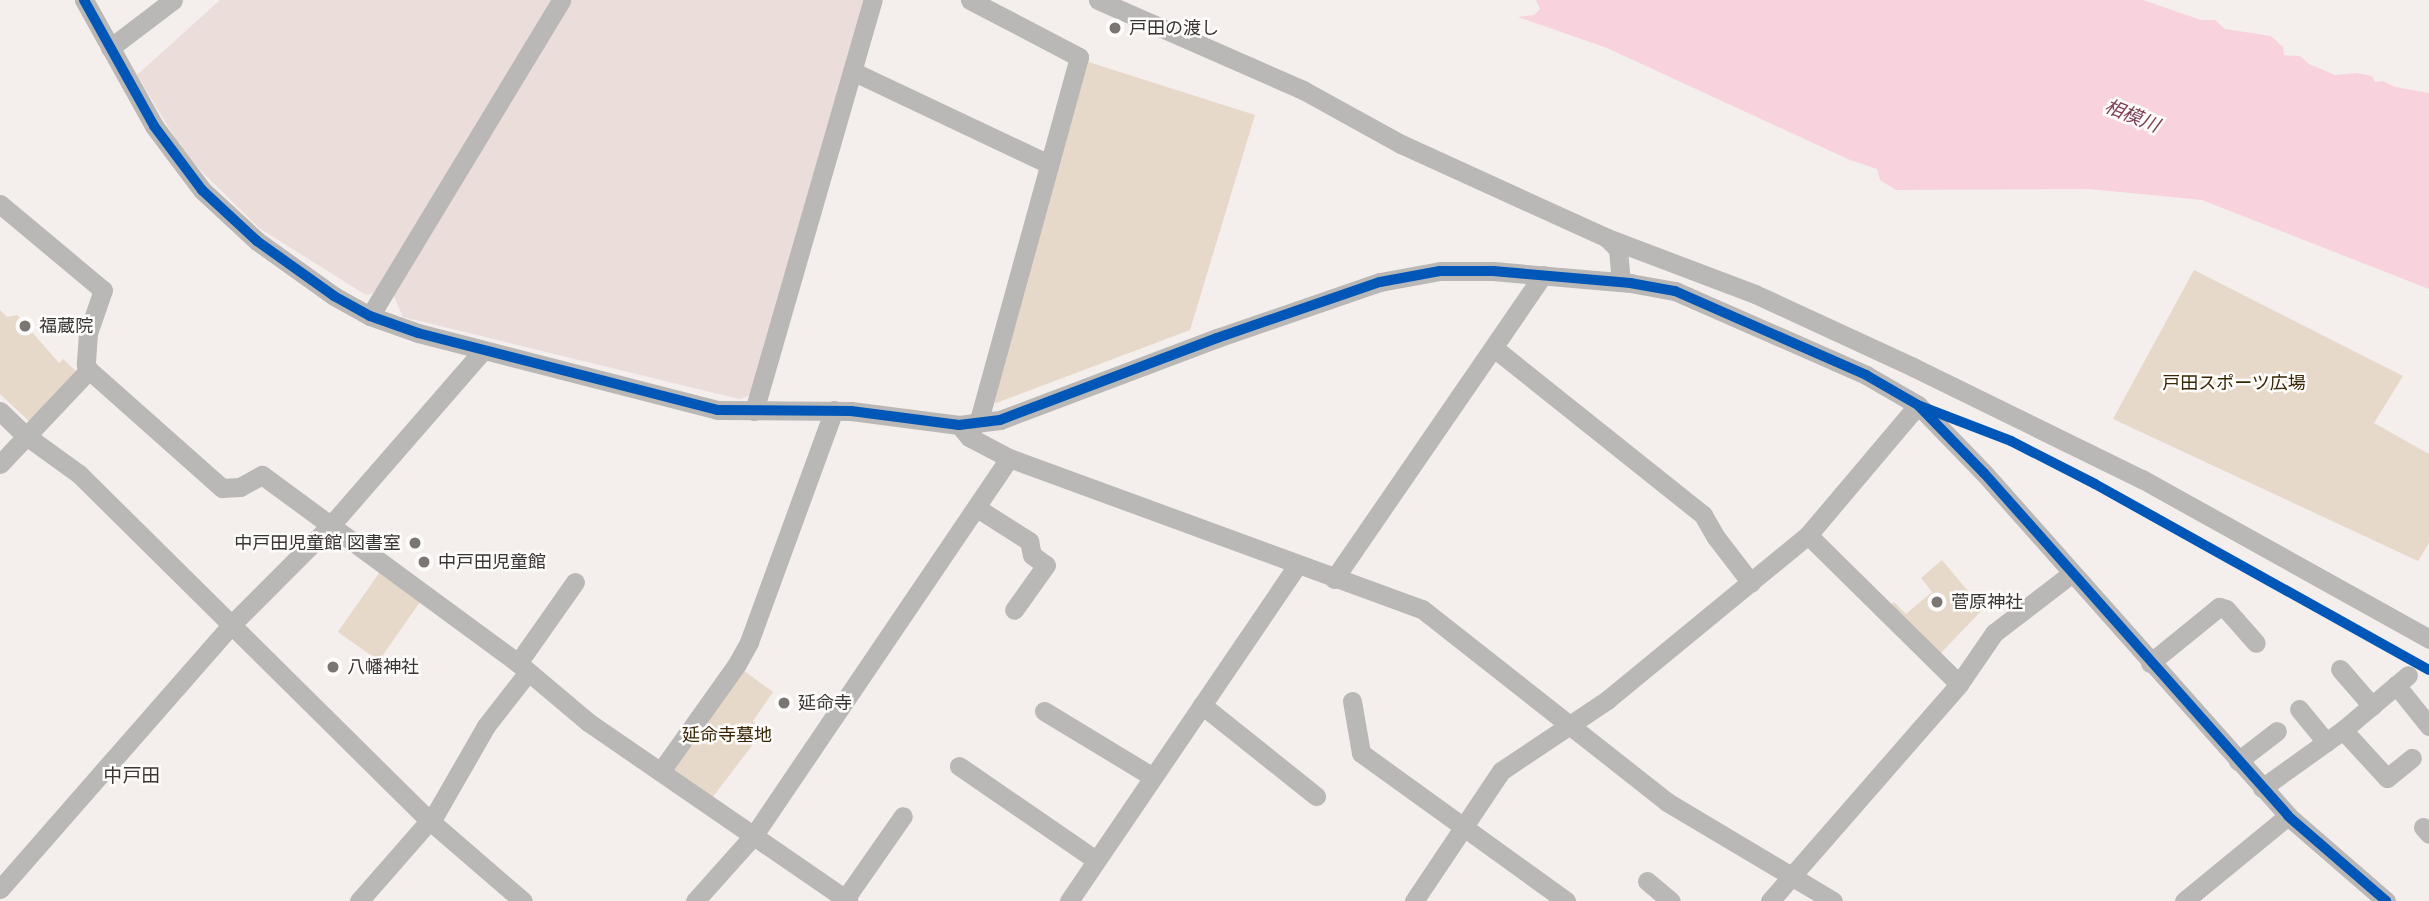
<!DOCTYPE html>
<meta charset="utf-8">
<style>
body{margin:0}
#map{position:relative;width:2429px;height:901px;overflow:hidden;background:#f4eeec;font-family:Montserrat,"Noto Sans JP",sans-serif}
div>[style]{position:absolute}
.built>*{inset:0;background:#ebdeda}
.green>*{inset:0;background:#e6d9c9;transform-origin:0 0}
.water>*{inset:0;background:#f8d3dd}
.minor>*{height:19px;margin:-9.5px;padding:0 9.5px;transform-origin:9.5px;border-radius:9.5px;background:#b9b8b6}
.cycleway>*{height:10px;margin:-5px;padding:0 5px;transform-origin:5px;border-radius:5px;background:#0057b8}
.dots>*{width:19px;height:19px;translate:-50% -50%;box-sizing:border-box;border:4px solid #fefcfb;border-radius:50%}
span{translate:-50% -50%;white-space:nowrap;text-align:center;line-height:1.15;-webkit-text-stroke:5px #fefcfb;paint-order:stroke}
.poi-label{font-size:18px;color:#393534}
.left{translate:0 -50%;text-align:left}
.right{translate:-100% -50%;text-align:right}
.park-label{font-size:18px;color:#382605}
.water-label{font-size:19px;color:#7c3e55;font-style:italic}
.neighbourhood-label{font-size:19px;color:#3e3633}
</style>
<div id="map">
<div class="built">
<div style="clip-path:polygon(220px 0,553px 0,378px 292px,366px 295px,259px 228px,186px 156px,137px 75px)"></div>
<div style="clip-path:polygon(570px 0,867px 0,751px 395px,739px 399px,403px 317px,392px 292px)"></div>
</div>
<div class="green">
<div style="clip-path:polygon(1079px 59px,1255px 115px,1190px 330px,996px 403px,989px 398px)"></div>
<div style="clip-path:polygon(2194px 270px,2403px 376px,2374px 423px,2429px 454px,2429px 543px,2418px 561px,2113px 419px)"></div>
<div style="clip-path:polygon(0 310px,7px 317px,17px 315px,59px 363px,63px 359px,79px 374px,31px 423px,0 394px)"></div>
<div style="clip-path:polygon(1942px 560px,1983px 609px,1938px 656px,1888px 607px,1894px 602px,1906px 614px,1932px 592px,1921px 578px)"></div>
<div style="left:382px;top:569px;width:50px;height:77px;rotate:35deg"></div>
<div style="clip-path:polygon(743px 670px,773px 692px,753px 721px,761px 727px,754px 736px,757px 739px,712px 798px,672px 770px)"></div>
</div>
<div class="water">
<div style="clip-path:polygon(1536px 0,2143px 0,2201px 20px,2215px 20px,2225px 29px,2271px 36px,2283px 47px,2284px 55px,2300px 56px,2309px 64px,2335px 75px,2357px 73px,2372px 76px,2375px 82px,2383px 81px,2395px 87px,2429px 93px,2429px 289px,2202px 200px,2089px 189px,1896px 190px,1880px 180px,1877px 169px,1850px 160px,1607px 48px,1518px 17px,1534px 15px,1540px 9px)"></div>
</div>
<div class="minor">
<div style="left:84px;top:0;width:144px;rotate:60.9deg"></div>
<div style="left:154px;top:126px;width:80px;rotate:53.1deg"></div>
<div style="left:202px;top:190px;width:75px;rotate:42.8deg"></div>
<div style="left:257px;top:241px;width:95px;rotate:35.5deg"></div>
<div style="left:334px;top:296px;width:41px;rotate:29.1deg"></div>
<div style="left:370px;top:316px;width:51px;rotate:19.5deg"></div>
<div style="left:418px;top:333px;width:309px;rotate:14.4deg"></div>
<div style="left:717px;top:410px;width:134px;rotate:0.4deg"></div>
<div style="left:851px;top:411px;width:109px;rotate:7.4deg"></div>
<div style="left:959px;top:425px;width:41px;rotate:-7deg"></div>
<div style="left:1000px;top:420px;width:232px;rotate:-20.7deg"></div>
<div style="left:1217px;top:338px;width:172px;rotate:-19deg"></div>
<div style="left:1380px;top:282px;width:61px;rotate:-10.4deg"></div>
<div style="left:1440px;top:271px;width:53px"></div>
<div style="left:1493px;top:271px;width:138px;rotate:5deg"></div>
<div style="left:1630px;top:283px;width:46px;rotate:10.1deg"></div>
<div style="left:1675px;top:291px;width:209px;rotate:23.7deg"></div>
<div style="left:1866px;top:375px;width:60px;rotate:30deg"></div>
<div style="left:1918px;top:405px;width:95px;rotate:45.9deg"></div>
<div style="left:1984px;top:473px;width:458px;rotate:48.4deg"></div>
<div style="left:2288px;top:816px;width:130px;rotate:40.9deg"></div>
<div style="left:970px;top:0;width:123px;rotate:27.6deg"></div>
<div style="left:1079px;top:57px;width:380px;rotate:105.4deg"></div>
<div style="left:1098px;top:0;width:224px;rotate:23.7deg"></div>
<div style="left:1303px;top:90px;width:112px;rotate:28.9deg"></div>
<div style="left:1401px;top:144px;width:226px;rotate:24.5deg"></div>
<div style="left:1607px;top:238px;width:158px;rotate:20.7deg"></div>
<div style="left:1755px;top:294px;width:174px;rotate:24.8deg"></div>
<div style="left:1913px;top:367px;width:255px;rotate:26.1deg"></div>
<div style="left:2142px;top:479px;width:329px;rotate:29.1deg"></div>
<div style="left:110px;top:48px;width:79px;rotate:-37.3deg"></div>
<div style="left:852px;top:71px;width:218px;rotate:25.3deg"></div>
<div style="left:0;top:204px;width:134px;rotate:39.9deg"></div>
<div style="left:103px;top:290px;width:46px;rotate:109.2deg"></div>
<div style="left:88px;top:333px;width:32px;rotate:94deg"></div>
<div style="left:86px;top:365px;width:6px;rotate:59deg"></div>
<div style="left:89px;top:370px;width:178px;rotate:41.6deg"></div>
<div style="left:222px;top:488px;width:18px;rotate:-3deg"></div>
<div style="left:240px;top:487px;width:25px;rotate:-29deg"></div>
<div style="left:262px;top:475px;width:318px;rotate:36.3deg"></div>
<div style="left:518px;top:663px;width:92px;rotate:40.1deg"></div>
<div style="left:588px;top:722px;width:316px;rotate:34.5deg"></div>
<div style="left:1607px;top:238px;width:16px;rotate:45deg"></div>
<div style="left:1618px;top:249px;width:33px;rotate:85deg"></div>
<div style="left:370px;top:316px;width:369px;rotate:-58.8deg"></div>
<div style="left:1494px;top:348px;width:268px;rotate:38.6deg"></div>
<div style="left:1703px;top:515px;width:24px;rotate:60deg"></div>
<div style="left:1715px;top:536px;width:59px;rotate:52.5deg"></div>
<div style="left:0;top:411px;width:35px;rotate:44deg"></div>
<div style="left:25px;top:435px;width:67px;rotate:35.8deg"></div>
<div style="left:79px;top:474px;width:492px;rotate:44.7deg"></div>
<div style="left:429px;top:820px;width:124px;rotate:40.8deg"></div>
<div style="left:754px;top:411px;width:428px;rotate:-73.9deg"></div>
<div style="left:959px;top:425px;width:16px;rotate:50deg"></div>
<div style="left:969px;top:437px;width:45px;rotate:27.7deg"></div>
<div style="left:1009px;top:458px;width:440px;rotate:20.1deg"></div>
<div style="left:1422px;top:609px;width:312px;rotate:38.2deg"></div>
<div style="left:1667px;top:802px;width:193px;rotate:30.8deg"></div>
<div style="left:0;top:464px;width:129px;rotate:-46.6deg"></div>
<div style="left:977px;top:508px;width:62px;rotate:32.4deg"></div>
<div style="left:1029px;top:541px;width:14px;rotate:78deg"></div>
<div style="left:1032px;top:555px;width:17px;rotate:36deg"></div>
<div style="left:1046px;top:565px;width:55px;rotate:125.4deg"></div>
<div style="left:1808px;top:535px;width:212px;rotate:44.6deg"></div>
<div style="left:1334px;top:579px;width:369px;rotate:-55.5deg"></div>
<div style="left:518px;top:663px;width:99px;rotate:-54.9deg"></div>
<div style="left:2150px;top:663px;width:89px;rotate:-39.1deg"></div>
<div style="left:2219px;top:607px;width:7px;rotate:16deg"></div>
<div style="left:2226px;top:609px;width:45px;rotate:48.6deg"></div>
<div style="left:2340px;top:669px;width:49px;rotate:49.1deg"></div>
<div style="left:2396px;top:685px;width:53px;rotate:51.2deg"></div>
<div style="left:1352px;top:701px;width:53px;rotate:80.2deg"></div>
<div style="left:1361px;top:753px;width:253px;rotate:35.8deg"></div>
<div style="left:1202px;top:705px;width:146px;rotate:38.6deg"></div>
<div style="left:2299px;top:709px;width:43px;rotate:50.7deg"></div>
<div style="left:1044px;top:711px;width:127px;rotate:31.2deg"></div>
<div style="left:2343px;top:730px;width:65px;rotate:47.5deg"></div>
<div style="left:2387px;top:778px;width:32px;rotate:-39deg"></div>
<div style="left:2238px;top:761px;width:49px;rotate:-37.6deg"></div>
<div style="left:959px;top:766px;width:166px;rotate:34.5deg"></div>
<div style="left:661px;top:771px;width:131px;rotate:-54.6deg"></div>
<div style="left:737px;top:664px;width:25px;rotate:-61deg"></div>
<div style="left:749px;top:642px;width:247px;rotate:-69.9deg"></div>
<div style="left:2262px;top:788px;width:100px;rotate:-35.6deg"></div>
<div style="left:2343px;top:730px;width:85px;rotate:-40.2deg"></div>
<div style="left:2423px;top:827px;width:9px;rotate:49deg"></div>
<div style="left:1647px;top:881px;width:31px;rotate:40deg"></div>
<div style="left:0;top:889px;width:352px;rotate:-48.8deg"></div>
<div style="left:232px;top:624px;width:141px;rotate:-45deg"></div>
<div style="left:332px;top:524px;width:230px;rotate:-49deg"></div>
<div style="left:845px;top:899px;width:101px;rotate:-55.1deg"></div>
<div style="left:359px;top:901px;width:117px;rotate:-48.8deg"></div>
<div style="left:436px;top:813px;width:100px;rotate:-60.1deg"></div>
<div style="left:486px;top:726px;width:68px;rotate:-52.1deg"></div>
<div style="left:695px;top:901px;width:89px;rotate:-48.2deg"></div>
<div style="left:754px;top:835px;width:455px;rotate:-55.9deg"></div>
<div style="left:1069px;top:901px;width:406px;rotate:-55.8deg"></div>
<div style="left:1414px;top:901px;width:156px;rotate:-56.2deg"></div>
<div style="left:1501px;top:771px;width:128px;rotate:-33.8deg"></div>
<div style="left:1607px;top:700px;width:260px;rotate:-39.4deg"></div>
<div style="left:1808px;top:535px;width:170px;rotate:-49.8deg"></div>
<div style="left:1770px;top:901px;width:288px;rotate:-48.9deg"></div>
<div style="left:1959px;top:684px;width:62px;rotate:-55.5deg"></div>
<div style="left:1994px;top:633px;width:97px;rotate:-37.5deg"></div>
<div style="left:2184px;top:901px;width:134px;rotate:-39.3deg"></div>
</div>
<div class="cycleway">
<div style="left:84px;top:0;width:144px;rotate:60.9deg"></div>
<div style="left:154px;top:126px;width:80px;rotate:53.1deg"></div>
<div style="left:202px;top:190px;width:75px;rotate:42.8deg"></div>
<div style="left:257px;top:241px;width:95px;rotate:35.5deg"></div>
<div style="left:334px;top:296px;width:41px;rotate:29.1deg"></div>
<div style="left:370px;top:316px;width:51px;rotate:19.5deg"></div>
<div style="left:418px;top:333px;width:309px;rotate:14.4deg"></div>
<div style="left:717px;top:410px;width:134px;rotate:0.4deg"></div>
<div style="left:851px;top:411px;width:109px;rotate:7.4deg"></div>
<div style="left:959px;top:425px;width:41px;rotate:-7deg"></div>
<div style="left:1000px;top:420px;width:232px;rotate:-20.7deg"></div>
<div style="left:1217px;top:338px;width:172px;rotate:-19deg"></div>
<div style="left:1380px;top:282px;width:61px;rotate:-10.4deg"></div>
<div style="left:1440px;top:271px;width:53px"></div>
<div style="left:1493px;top:271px;width:138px;rotate:5deg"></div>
<div style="left:1630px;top:283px;width:46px;rotate:10.1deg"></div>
<div style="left:1675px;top:291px;width:209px;rotate:23.7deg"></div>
<div style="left:1866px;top:375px;width:60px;rotate:30deg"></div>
<div style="left:1918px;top:405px;width:95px;rotate:45.9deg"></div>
<div style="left:1984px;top:473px;width:458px;rotate:48.4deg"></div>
<div style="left:2288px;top:816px;width:130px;rotate:40.9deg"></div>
<div style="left:1920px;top:406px;width:97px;rotate:21deg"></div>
<div style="left:2011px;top:441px;width:94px;rotate:27.1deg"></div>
<div style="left:2095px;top:484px;width:382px;rotate:29.1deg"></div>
</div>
<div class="dots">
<div style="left:1115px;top:28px;background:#7a7674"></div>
<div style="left:25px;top:326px;background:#7a7674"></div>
<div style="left:415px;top:543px;background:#7a7674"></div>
<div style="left:424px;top:562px;background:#7a7674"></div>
<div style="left:1937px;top:602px;background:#7a7674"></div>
<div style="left:333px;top:667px;background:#7a7674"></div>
<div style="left:784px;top:703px;background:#7a7674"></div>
</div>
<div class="poi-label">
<span class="left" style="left:1129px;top:28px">戸田の渡し</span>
<span class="left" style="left:39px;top:326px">福蔵院</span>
<span class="right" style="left:401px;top:543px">中戸田児童館 図書室</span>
<span class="left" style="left:438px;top:562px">中戸田児童館</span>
<span class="left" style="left:1951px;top:602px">菅原神社</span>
<span class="left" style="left:347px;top:667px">八幡神社</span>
<span class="left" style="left:798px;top:703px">延命寺</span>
</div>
<div class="park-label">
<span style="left:2234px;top:383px">戸田スポーツ広場</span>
<span style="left:727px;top:735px">延命寺墓地</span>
</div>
<div class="water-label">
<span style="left:2132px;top:116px;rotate:22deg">相模川</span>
</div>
<div class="neighbourhood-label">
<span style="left:132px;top:776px">中戸田</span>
</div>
</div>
